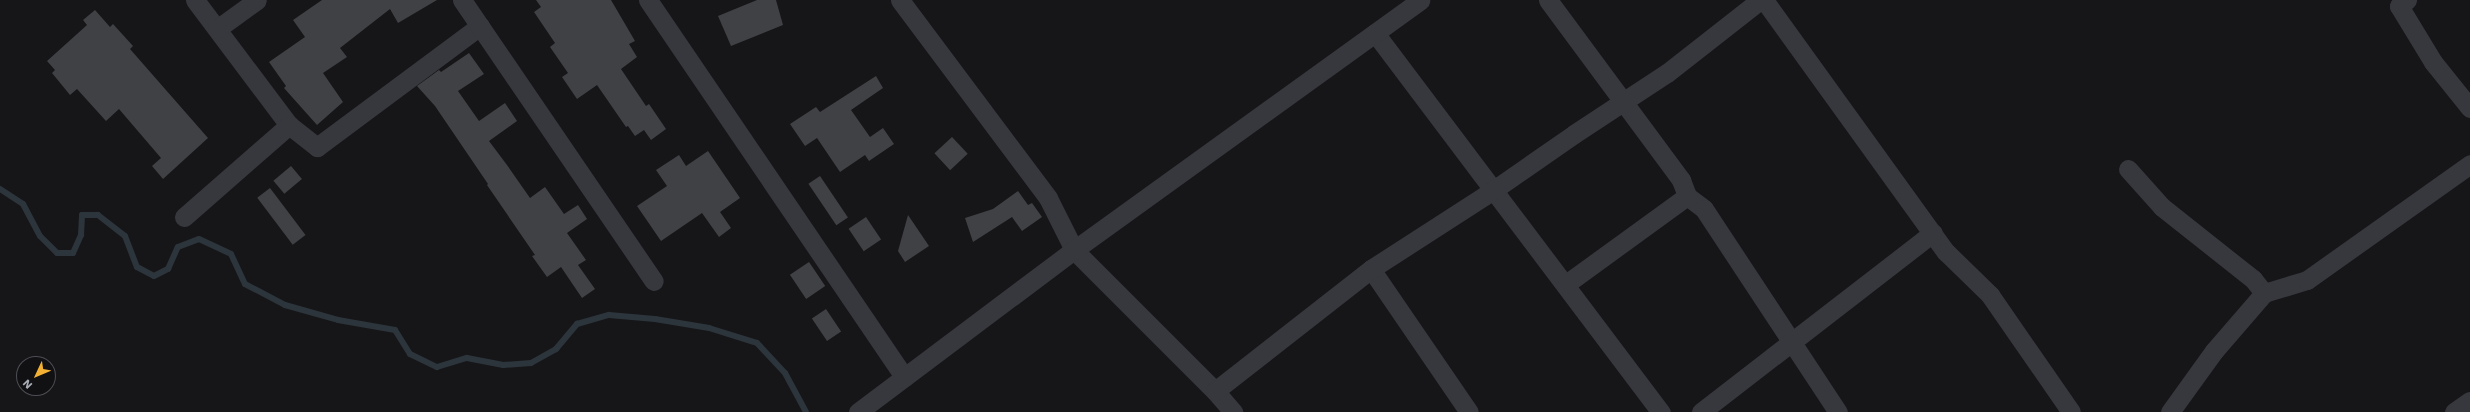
<!DOCTYPE html>
<style>
body{margin:0}
#map{position:relative;width:2470px;height:412px;overflow:hidden;background:#161618;font-family:"Work Sans",sans-serif}
div>[style]{position:absolute}
.stream>*{height:6px;margin:-3px;padding:0 3px;transform-origin:3px;border-radius:3px;background:#2c353c}
.building>*{inset:0;background:#404145;transform-origin:0 0}
.minor>*{height:19px;margin:-9.5px;padding:0 9.5px;transform-origin:9.5px;border-radius:9.5px;background:#37383d}
span{translate:-50% -50%;white-space:nowrap;text-align:center;line-height:1.15;-webkit-text-stroke:3.5px #111113;paint-order:stroke}
.north{position:absolute;left:16px;top:356px;width:40px;height:40px;box-sizing:border-box;background:#111113;border:1px solid #4d4f55;border-radius:50%;rotate:226deg;font-size:11px;font-weight:700;line-height:16px;text-align:center;color:#a8adb8}
.north::after{content:'';display:block;margin:auto;width:14px;height:18px;background:#f2b134;clip-path:polygon(50% 0,100% 100%,50% 72%,0 100%)}
</style>
<div id="map">
<div class="stream">
<div style="left:0;top:189px;width:27px;rotate:33deg"></div>
<div style="left:23px;top:204px;width:36px;rotate:62deg"></div>
<div style="left:40px;top:236px;width:24px;rotate:45deg"></div>
<div style="left:57px;top:253px;width:16px"></div>
<div style="left:73px;top:253px;width:20px;rotate:-66deg"></div>
<div style="left:81px;top:235px;width:20px;rotate:-87deg"></div>
<div style="left:82px;top:215px;width:16px"></div>
<div style="left:98px;top:215px;width:34px;rotate:38deg"></div>
<div style="left:125px;top:236px;width:33px;rotate:69deg"></div>
<div style="left:137px;top:267px;width:19px;rotate:28deg"></div>
<div style="left:154px;top:276px;width:16px;rotate:-27deg"></div>
<div style="left:168px;top:269px;width:24px;rotate:-66deg"></div>
<div style="left:178px;top:247px;width:22px;rotate:-21deg"></div>
<div style="left:199px;top:239px;width:35px;rotate:25deg"></div>
<div style="left:231px;top:254px;width:33px;rotate:65deg"></div>
<div style="left:245px;top:284px;width:45px;rotate:27.7deg"></div>
<div style="left:285px;top:305px;width:55px;rotate:15.8deg"></div>
<div style="left:338px;top:320px;width:58px;rotate:10deg"></div>
<div style="left:395px;top:330px;width:28px;rotate:58deg"></div>
<div style="left:410px;top:354px;width:30px;rotate:26deg"></div>
<div style="left:437px;top:367px;width:31px;rotate:-17deg"></div>
<div style="left:467px;top:358px;width:37px;rotate:11deg"></div>
<div style="left:503px;top:365px;width:28px;rotate:-4deg"></div>
<div style="left:531px;top:363px;width:29px;rotate:-29deg"></div>
<div style="left:556px;top:349px;width:33px;rotate:-50deg"></div>
<div style="left:577px;top:324px;width:33px;rotate:-16deg"></div>
<div style="left:609px;top:315px;width:46px;rotate:5deg"></div>
<div style="left:655px;top:319px;width:55px;rotate:9.5deg"></div>
<div style="left:709px;top:328px;width:50px;rotate:17.4deg"></div>
<div style="left:757px;top:343px;width:41px;rotate:47deg"></div>
<div style="left:785px;top:373px;width:44px;rotate:61.7deg"></div>
</div>
<div class="building">
<div style="clip-path:polygon(322px 0,437px 0,398px 23px,390px 9px,340px 48px,347px 57px,323px 73px,343px 102px,317px 125px,284px 88px,286px 86px,269px 62px,305px 37px,293px 20px)"></div>
<div style="clip-path:polygon(536px 0,611px 0,635px 41px,629px 44px,637px 57px,621px 69px,646px 106px,649px 104px,666px 129px,651px 140px,644px 130px,635px 136px,628px 126px,626px 127px,597px 85px,577px 99px,562px 77px,568px 73px,550px 47px,555px 43px,534px 12px,541px 7px)"></div>
<div style="clip-path:polygon(757px 0,776px 0,783px 25px,731px 46px,718px 16px)"></div>
<div style="clip-path:polygon(95px 10px,110px 27px,113px 24px,133px 46px,130px 49px,208px 138px,163px 179px,152px 166px,161px 158px,119px 109px,106px 121px,77px 89px,70px 95px,52px 73px,55px 70px,47px 61px,87px 25px,83px 20px)"></div>
<div style="clip-path:polygon(469px 53px,484px 74px,458px 91px,479px 121px,505px 103px,517px 121px,489px 141px,507px 165px,530px 198px,545px 187px,564px 214px,578px 205px,587px 219px,567px 233px,586px 260px,578px 265px,595px 289px,582px 298px,561px 267px,547px 277px,532px 256px,535px 255px,487px 185px,488px 184px,435px 106px,417px 86px,439px 70px,441px 72px)"></div>
<div style="clip-path:polygon(876px 76px,883px 88px,851px 110px,870px 137px,883px 128px,894px 144px,869px 161px,865px 155px,840px 172px,817px 138px,805px 146px,790px 124px,816px 107px,820px 112px)"></div>
<div style="left:952px;top:137px;width:23px;height:24px;rotate:47deg"></div>
<div style="clip-path:polygon(708px 151px,740px 198px,720px 212px,731px 228px,719px 237px,702px 213px,661px 241px,637px 206px,667px 186px,656px 170px,679px 155px,686px 166px)"></div>
<div style="left:291px;top:166px;width:17px;height:23px;rotate:50deg"></div>
<div style="left:820px;top:176px;width:50px;height:14px;rotate:56deg"></div>
<div style="left:270px;top:188px;width:59px;height:16px;rotate:53deg"></div>
<div style="clip-path:polygon(1018px 191px,1028px 205px,1032px 203px,1042px 217px,1022px 231px,1012px 217px,973px 242px,965px 218px,993px 209px)"></div>
<div style="clip-path:polygon(908px 215px,929px 246px,905px 262px,898px 251px)"></div>
<div style="left:866px;top:217px;width:27px;height:21px;rotate:56deg"></div>
<div style="left:809px;top:262px;width:29px;height:23px;rotate:56deg"></div>
<div style="left:826px;top:309px;width:27px;height:17px;rotate:56deg"></div>
</div>
<div class="minor">
<div style="left:195px;top:0;width:156px;rotate:53.1deg"></div>
<div style="left:289px;top:125px;width:36px;rotate:38deg"></div>
<div style="left:317px;top:147px;width:203px;rotate:-36.6deg"></div>
<div style="left:462px;top:0;width:340px;rotate:55.7deg"></div>
<div style="left:648px;top:0;width:456px;rotate:55.8deg"></div>
<div style="left:900px;top:0;width:247px;rotate:53.2deg"></div>
<div style="left:1048px;top:198px;width:58px;rotate:63.4deg"></div>
<div style="left:1074px;top:250px;width:199px;rotate:45deg"></div>
<div style="left:1215px;top:391px;width:28px;rotate:49deg"></div>
<div style="left:1548px;top:0;width:224px;rotate:53.5deg"></div>
<div style="left:1681px;top:180px;width:17px;rotate:69deg"></div>
<div style="left:1687px;top:196px;width:21px;rotate:37deg"></div>
<div style="left:1704px;top:209px;width:243px;rotate:56.6deg"></div>
<div style="left:1764px;top:0;width:311px;rotate:54.2deg"></div>
<div style="left:1946px;top:252px;width:62px;rotate:44.3deg"></div>
<div style="left:1990px;top:295px;width:142px;rotate:55.3deg"></div>
<div style="left:2407px;top:0;width:10px;rotate:143deg"></div>
<div style="left:2399px;top:6px;width:66px;rotate:58.7deg"></div>
<div style="left:2433px;top:62px;width:59px;rotate:51.2deg"></div>
<div style="left:217px;top:29px;width:49px;rotate:-35.9deg"></div>
<div style="left:1375px;top:33px;width:475px;rotate:53deg"></div>
<div style="left:2128px;top:169px;width:51px;rotate:48.2deg"></div>
<div style="left:2162px;top:207px;width:116px;rotate:38.4deg"></div>
<div style="left:2253px;top:279px;width:18px;rotate:52deg"></div>
<div style="left:184px;top:217px;width:140px;rotate:-41.2deg"></div>
<div style="left:1371px;top:269px;width:173px;rotate:55.6deg"></div>
<div style="left:1566px;top:284px;width:150px;rotate:-36deg"></div>
<div style="left:1215px;top:391px;width:198px;rotate:-38deg"></div>
<div style="left:1371px;top:269px;width:148px;rotate:-32.8deg"></div>
<div style="left:1495px;top:189px;width:96px;rotate:-34.8deg"></div>
<div style="left:1574px;top:134px;width:111px;rotate:-33.3deg"></div>
<div style="left:1667px;top:73px;width:118px;rotate:-38.1deg"></div>
<div style="left:858px;top:412px;width:270px;rotate:-36.9deg"></div>
<div style="left:1074px;top:250px;width:427px;rotate:-35.8deg"></div>
<div style="left:1701px;top:412px;width:293px;rotate:-37.7deg"></div>
<div style="left:2170px;top:412px;width:75px;rotate:-54.2deg"></div>
<div style="left:2214px;top:351px;width:77px;rotate:-49.2deg"></div>
<div style="left:2264px;top:293px;width:45px;rotate:-16.8deg"></div>
<div style="left:2307px;top:280px;width:200px;rotate:-35.4deg"></div>
<div style="left:2454px;top:412px;width:19px;rotate:-35deg"></div>
</div>
<div class="north">N</div>
</div>
